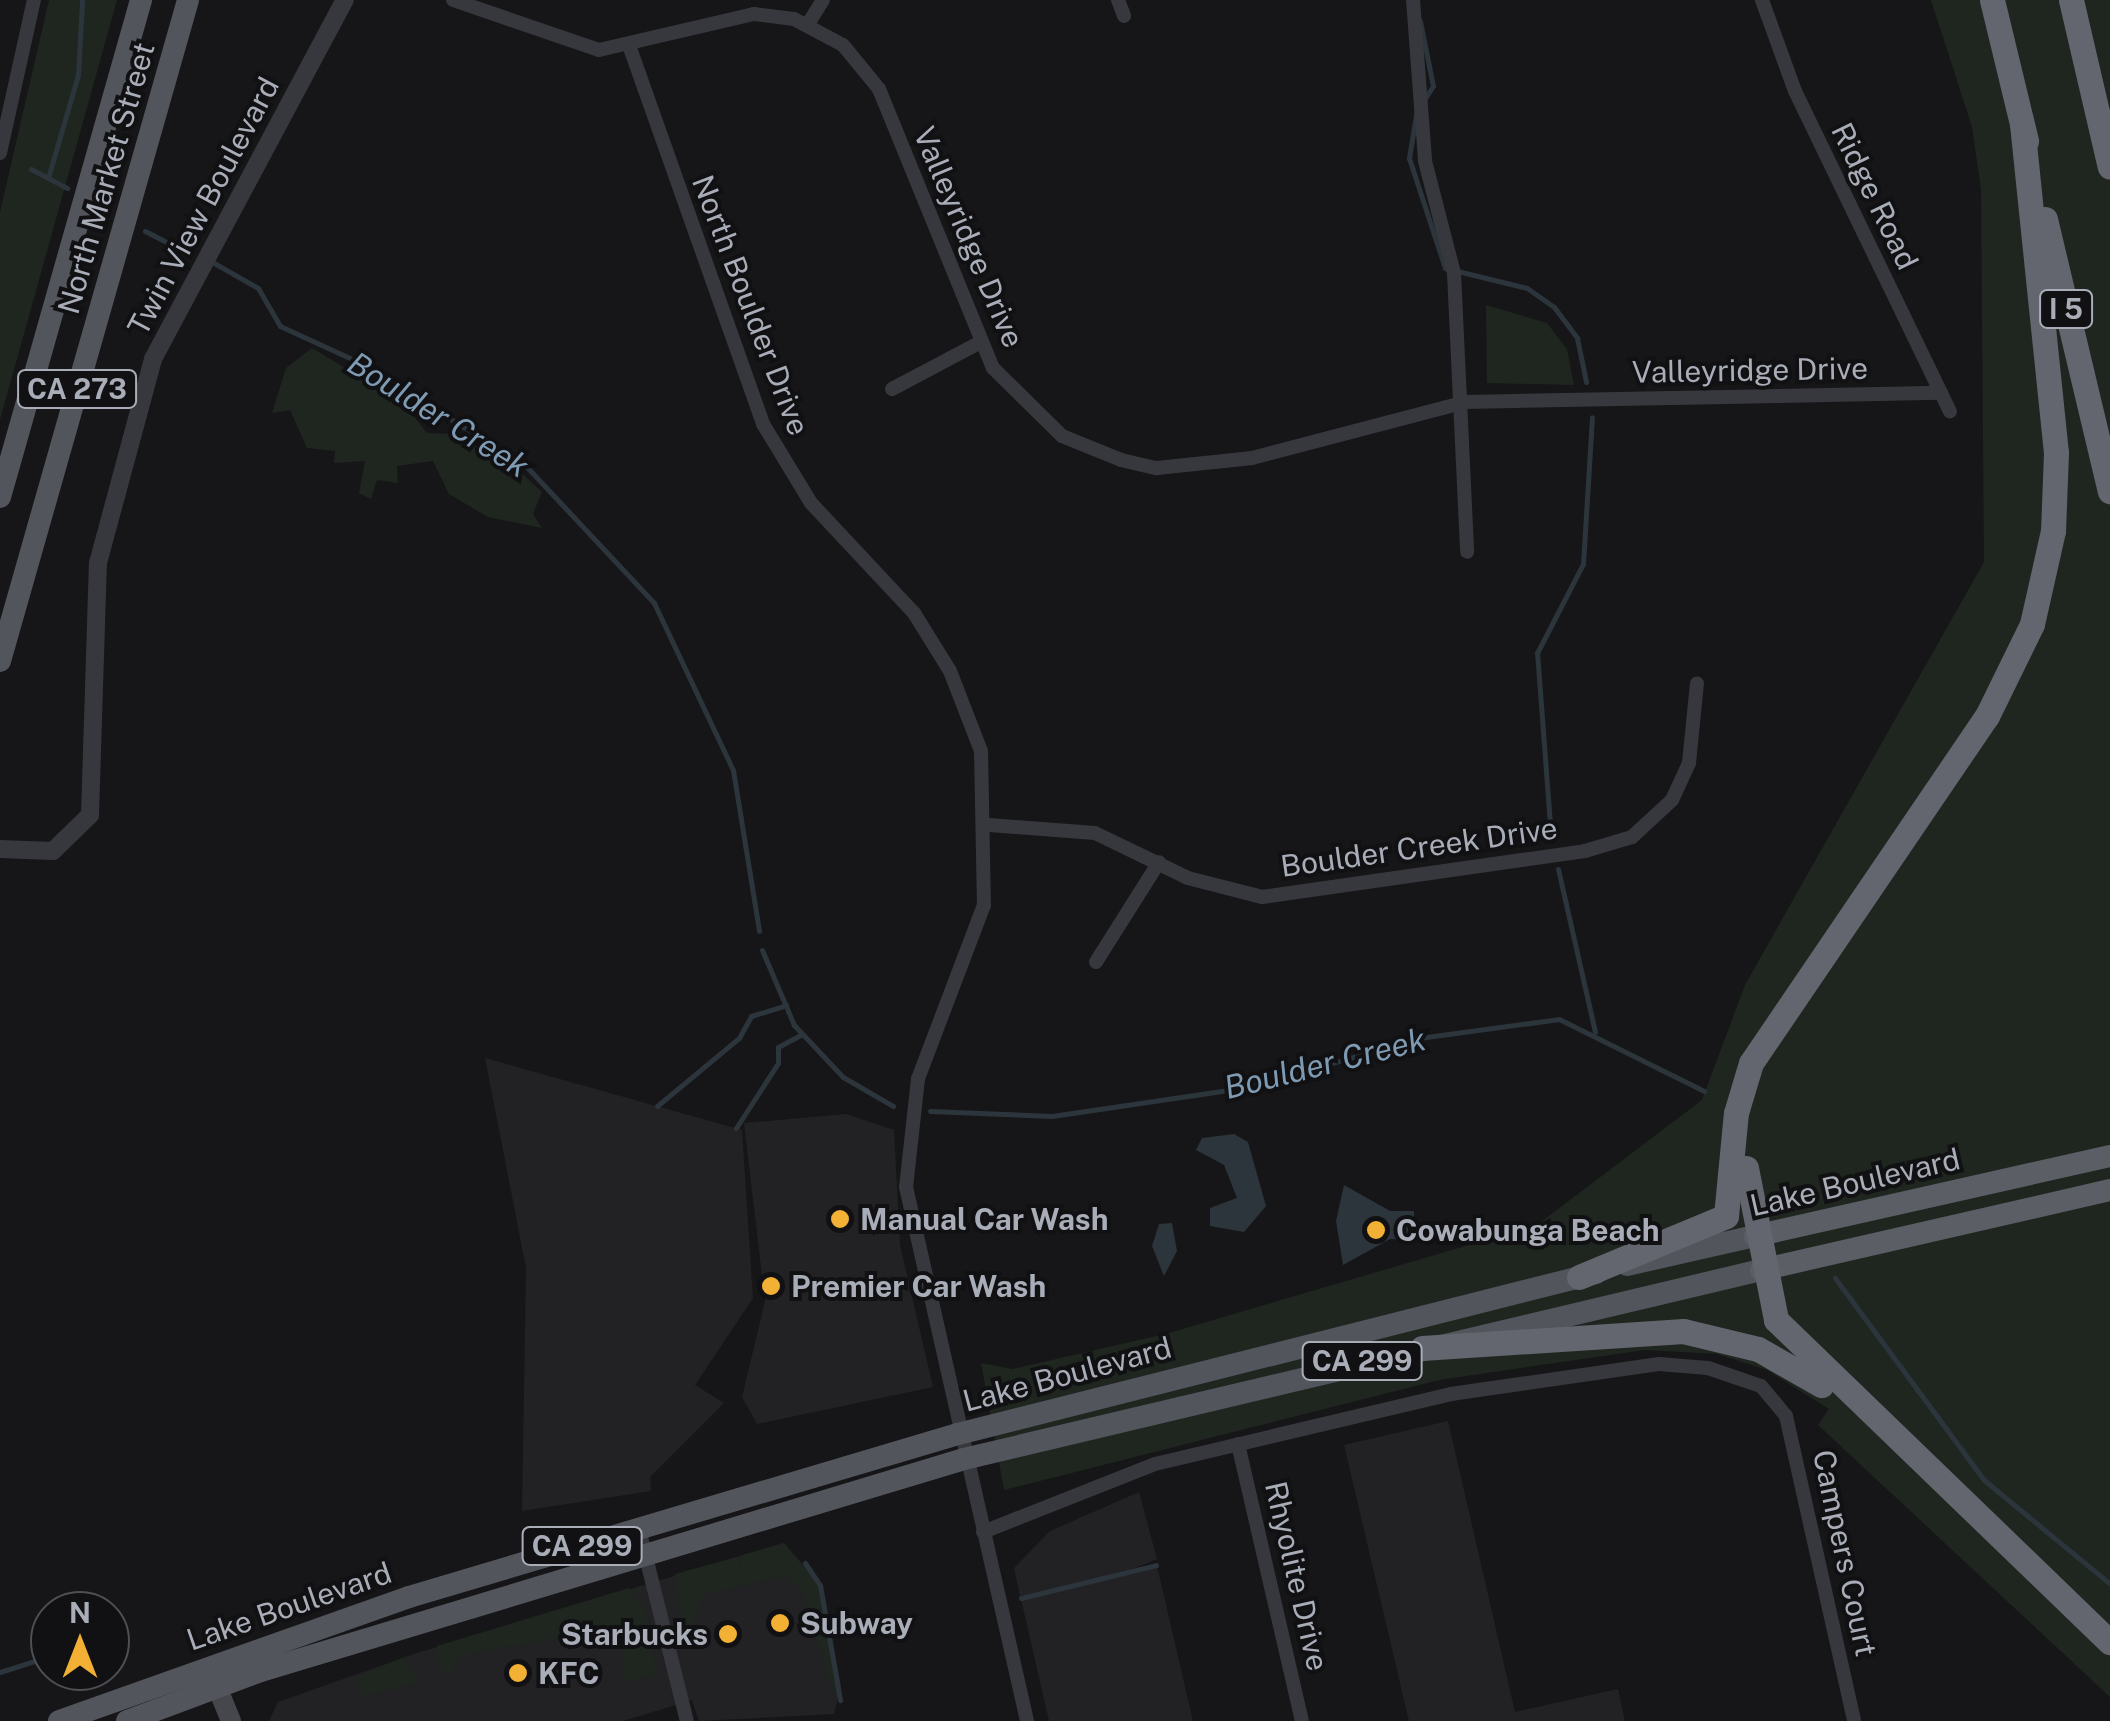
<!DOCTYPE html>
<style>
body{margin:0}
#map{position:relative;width:2110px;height:1721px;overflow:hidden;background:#161618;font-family:"Public Sans",sans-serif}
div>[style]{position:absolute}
.built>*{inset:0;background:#222225}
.green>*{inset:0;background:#1e261f}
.water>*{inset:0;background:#2c353c}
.stream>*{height:5px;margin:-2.5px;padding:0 2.5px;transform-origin:2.5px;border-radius:2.5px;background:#2c353c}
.minor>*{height:14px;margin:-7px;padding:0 7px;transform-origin:7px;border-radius:7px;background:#37383d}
.tertiary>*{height:18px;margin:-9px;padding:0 9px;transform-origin:9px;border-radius:9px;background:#37383d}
.secondary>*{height:20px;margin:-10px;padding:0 10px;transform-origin:10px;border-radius:10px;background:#45474d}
.primary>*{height:22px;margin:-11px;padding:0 11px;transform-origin:11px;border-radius:11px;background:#53555c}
.trunk>*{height:22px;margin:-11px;padding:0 11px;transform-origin:11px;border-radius:11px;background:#5b5e65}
.motorway>*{height:25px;margin:-12.5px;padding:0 12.5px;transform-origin:12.5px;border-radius:12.5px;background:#63666e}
.dots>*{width:28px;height:28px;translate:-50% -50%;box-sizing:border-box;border:5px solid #111113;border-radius:50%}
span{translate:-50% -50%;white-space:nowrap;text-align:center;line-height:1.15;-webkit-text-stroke:8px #111113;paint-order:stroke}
.shield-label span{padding:2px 8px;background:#111113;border:2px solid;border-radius:8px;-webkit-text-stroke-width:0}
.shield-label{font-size:28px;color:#a8adb8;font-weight:700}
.street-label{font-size:30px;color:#a8adb8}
.poi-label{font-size:30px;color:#a8adb8;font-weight:700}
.left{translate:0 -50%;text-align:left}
.right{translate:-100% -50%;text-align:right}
.water-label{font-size:32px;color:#7f9bb3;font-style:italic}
.north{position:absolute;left:30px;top:1591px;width:100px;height:100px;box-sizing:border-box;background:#111113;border:2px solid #4d4f55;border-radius:50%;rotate:0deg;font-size:28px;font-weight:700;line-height:40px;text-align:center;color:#a8adb8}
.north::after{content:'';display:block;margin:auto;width:35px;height:45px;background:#f2b134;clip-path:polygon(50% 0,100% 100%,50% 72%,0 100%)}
</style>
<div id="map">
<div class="built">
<div style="clip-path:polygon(485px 1058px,742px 1130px,753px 1298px,695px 1385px,724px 1403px,650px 1477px,651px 1491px,522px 1511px,526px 1268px)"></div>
<div style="clip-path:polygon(846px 1114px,894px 1130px,900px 1245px,933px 1387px,757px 1424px,742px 1397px,765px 1301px,744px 1123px)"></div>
<div style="clip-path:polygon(1448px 1421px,1515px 1712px,1618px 1689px,1625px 1721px,1409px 1721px,1344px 1445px)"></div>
<div style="clip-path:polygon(1139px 1492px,1157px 1559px,1125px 1572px,1157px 1566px,1193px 1721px,1049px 1721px,1021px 1599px,1076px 1584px,1020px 1596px,1014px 1568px,1050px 1531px)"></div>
<div style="clip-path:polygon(784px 1543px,819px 1585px,841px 1685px,834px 1714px,699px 1721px,692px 1700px,623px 1721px,269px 1721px,278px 1702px,417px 1653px)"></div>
</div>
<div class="green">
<div style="clip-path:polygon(49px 0,117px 0,0 420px,0 212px)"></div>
<div style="clip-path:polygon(1931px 0,2110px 0,2110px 1697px,1818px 1425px,1829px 1409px,1767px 1370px,1717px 1354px,1645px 1350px,1439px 1380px,1004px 1490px,981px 1363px,1013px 1369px,1169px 1333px,1537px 1225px,1702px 1100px,1745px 985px,1984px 562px,1981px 190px,1972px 127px)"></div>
<div style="clip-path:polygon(1486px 305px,1547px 323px,1567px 349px,1574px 385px,1487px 383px)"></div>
<div style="clip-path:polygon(312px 348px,404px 404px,427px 433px,456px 434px,515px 467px,542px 492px,533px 514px,542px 528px,488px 517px,449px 494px,433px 461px,397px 466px,398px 483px,377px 480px,371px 499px,359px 493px,365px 461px,334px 463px,335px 451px,307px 448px,290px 410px,272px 413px,286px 368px)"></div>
<div style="clip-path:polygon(784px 1543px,817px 1581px,841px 1691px,833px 1692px,803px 1592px,786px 1575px,703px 1595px,684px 1646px,675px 1574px,737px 1557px,744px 1576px,739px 1556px)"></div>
<div style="clip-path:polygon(629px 1588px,645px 1608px,656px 1674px,624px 1682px,624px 1642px,599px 1631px,479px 1651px,454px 1659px,453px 1675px,439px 1668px,437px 1646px)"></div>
<div style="clip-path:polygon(404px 1657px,420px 1682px,360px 1697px,359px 1677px)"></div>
</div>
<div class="water">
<div style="clip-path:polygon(1234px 1134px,1248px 1142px,1266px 1206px,1244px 1232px,1210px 1226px,1210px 1208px,1237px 1198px,1224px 1165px,1196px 1150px,1202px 1138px)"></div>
<div style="clip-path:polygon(1344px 1185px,1390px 1211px,1414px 1211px,1414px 1240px,1390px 1239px,1343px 1265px,1336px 1221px)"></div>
<div style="clip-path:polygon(1172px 1223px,1177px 1251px,1164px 1276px,1152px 1246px,1159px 1224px)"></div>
</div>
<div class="stream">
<div style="left:1420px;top:21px;width:66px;rotate:78.7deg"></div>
<div style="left:1433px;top:86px;width:17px;rotate:123deg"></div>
<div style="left:1417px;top:109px;width:50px;rotate:99.3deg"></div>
<div style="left:1409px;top:158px;width:116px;rotate:71.9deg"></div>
<div style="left:1445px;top:268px;width:84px;rotate:13.7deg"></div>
<div style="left:1527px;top:288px;width:33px;rotate:35deg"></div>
<div style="left:1554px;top:307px;width:39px;rotate:53deg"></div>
<div style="left:1577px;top:338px;width:45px;rotate:78.4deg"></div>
<div style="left:31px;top:169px;width:41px;rotate:27.8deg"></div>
<div style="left:48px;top:178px;width:107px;rotate:-73.8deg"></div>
<div style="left:78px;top:75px;width:75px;rotate:-86.9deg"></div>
<div style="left:145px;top:231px;width:42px;rotate:27.2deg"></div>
<div style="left:214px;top:263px;width:51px;rotate:29.6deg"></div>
<div style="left:258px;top:288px;width:44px;rotate:59.9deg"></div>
<div style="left:280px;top:326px;width:84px;rotate:24.7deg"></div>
<div style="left:356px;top:361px;width:198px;rotate:31.6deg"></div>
<div style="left:525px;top:465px;width:189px;rotate:46.9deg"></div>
<div style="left:654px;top:603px;width:185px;rotate:64.7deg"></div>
<div style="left:733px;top:770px;width:163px;rotate:80.8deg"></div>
<div style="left:1551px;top:838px;width:186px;rotate:-94.3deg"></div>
<div style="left:1537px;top:653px;width:100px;rotate:-62.7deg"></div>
<div style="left:1583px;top:564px;width:147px;rotate:-86.5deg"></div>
<div style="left:1558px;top:869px;width:167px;rotate:77.2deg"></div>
<div style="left:762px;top:950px;width:82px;rotate:66.9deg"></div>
<div style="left:794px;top:1025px;width:71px;rotate:46.7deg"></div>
<div style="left:843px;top:1077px;width:58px;rotate:30.1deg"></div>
<div style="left:657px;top:1106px;width:107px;rotate:-39.7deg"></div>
<div style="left:739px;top:1038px;width:25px;rotate:-61deg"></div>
<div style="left:751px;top:1016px;width:37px;rotate:-17deg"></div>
<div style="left:930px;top:1111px;width:122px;rotate:2.3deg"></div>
<div style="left:1052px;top:1116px;width:199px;rotate:-8.4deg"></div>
<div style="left:1249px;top:1087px;width:177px;rotate:-16.1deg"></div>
<div style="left:1419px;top:1038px;width:141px;rotate:-7.7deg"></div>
<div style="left:1559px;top:1019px;width:162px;rotate:26.4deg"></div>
<div style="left:736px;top:1128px;width:77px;rotate:-57.1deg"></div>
<div style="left:778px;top:1063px;width:16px;rotate:-90deg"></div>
<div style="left:778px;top:1047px;width:27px;rotate:-28deg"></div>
<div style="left:1835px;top:1278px;width:251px;rotate:53.6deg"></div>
<div style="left:1984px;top:1480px;width:163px;rotate:39.5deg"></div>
<div style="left:805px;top:1563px;width:27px;rotate:56deg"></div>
<div style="left:820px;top:1585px;width:117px;rotate:80.1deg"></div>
<div style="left:1021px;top:1598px;width:139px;rotate:-13.7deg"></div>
<div style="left:110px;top:1638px;width:6px;rotate:-18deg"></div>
<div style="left:0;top:1672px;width:52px;rotate:-17.7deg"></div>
</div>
<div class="minor">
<div style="left:453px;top:0;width:154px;rotate:18.9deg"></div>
<div style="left:599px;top:50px;width:159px;rotate:-13.1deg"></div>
<div style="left:754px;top:14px;width:40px;rotate:7.1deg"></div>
<div style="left:794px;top:19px;width:55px;rotate:28deg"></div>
<div style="left:843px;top:45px;width:57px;rotate:50.7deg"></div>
<div style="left:879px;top:89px;width:301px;rotate:67.8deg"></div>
<div style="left:993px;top:368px;width:97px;rotate:44.6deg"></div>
<div style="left:1062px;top:436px;width:64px;rotate:22.1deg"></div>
<div style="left:1121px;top:460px;width:37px;rotate:13deg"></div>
<div style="left:1157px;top:468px;width:96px;rotate:-6deg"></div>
<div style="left:1252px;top:458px;width:220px;rotate:-14.7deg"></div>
<div style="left:1465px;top:402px;width:476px;rotate:-1.1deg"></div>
<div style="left:1118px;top:0;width:17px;rotate:69deg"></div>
<div style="left:1413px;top:0;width:161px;rotate:85.7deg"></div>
<div style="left:1425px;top:161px;width:116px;rotate:75.5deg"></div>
<div style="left:1454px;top:273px;width:279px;rotate:87.3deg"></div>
<div style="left:1762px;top:0;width:97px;rotate:70.1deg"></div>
<div style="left:1795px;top:91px;width:356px;rotate:64.2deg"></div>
<div style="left:808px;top:24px;width:28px;rotate:-58deg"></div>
<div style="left:630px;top:48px;width:399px;rotate:70.5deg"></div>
<div style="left:763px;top:424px;width:92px;rotate:58.7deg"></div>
<div style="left:811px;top:503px;width:151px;rotate:46.9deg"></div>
<div style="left:914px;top:613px;width:68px;rotate:58.2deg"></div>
<div style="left:950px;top:671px;width:86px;rotate:68.8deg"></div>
<div style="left:981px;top:751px;width:154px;rotate:88.9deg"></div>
<div style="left:984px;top:905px;width:186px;rotate:110.8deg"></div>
<div style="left:918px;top:1079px;width:109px;rotate:96.3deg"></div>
<div style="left:906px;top:1187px;width:548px;rotate:77.23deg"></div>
<div style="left:0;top:153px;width:157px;rotate:-77.5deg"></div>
<div style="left:892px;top:389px;width:98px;rotate:-27.9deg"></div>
<div style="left:989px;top:825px;width:106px;rotate:4.3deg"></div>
<div style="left:1095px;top:833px;width:103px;rotate:25.8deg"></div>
<div style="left:1188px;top:878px;width:76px;rotate:14.4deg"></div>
<div style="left:1262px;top:897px;width:326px;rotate:-8.1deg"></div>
<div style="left:1585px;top:851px;width:49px;rotate:-16.6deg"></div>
<div style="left:1632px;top:837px;width:54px;rotate:-42.8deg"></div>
<div style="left:1672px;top:800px;width:41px;rotate:-65.3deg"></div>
<div style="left:1689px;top:763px;width:80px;rotate:-84.3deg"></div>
<div style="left:1096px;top:962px;width:118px;rotate:-57.8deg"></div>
<div style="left:1238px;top:1444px;width:284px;rotate:77deg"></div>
<div style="left:639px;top:1529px;width:198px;rotate:76deg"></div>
<div style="left:983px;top:1532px;width:185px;rotate:-21.6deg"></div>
<div style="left:1155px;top:1464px;width:304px;rotate:-13.3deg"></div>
<div style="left:1451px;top:1394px;width:210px;rotate:-8.2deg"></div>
<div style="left:1659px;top:1364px;width:49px;rotate:4.7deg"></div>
<div style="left:1708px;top:1368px;width:56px;rotate:18.8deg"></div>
<div style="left:1761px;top:1386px;width:39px;rotate:50deg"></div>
<div style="left:1786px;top:1416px;width:312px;rotate:77.4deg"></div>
</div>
<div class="tertiary">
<div style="left:0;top:849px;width:53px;rotate:2.2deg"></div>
<div style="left:53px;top:851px;width:52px;rotate:-44.2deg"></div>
<div style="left:90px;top:815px;width:252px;rotate:-88.2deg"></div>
<div style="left:98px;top:563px;width:211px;rotate:-74.9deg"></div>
<div style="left:153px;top:359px;width:407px;rotate:-61.9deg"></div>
</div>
<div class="secondary">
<div style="left:211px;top:1672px;width:53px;rotate:67.8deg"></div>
</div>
<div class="primary">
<div style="left:0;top:497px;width:517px;rotate:-74.16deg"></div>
<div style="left:0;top:661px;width:687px;rotate:-74.12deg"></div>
<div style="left:1627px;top:1265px;width:131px;rotate:-12.8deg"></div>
<div style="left:59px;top:1721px;width:371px;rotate:-19.5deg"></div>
<div style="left:409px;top:1597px;width:573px;rotate:-16.54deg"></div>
<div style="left:958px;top:1434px;width:658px;rotate:-14.16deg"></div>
<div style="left:127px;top:1721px;width:143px;rotate:-20.5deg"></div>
<div style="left:261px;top:1671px;width:734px;rotate:-16.78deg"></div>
<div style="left:964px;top:1459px;width:819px;rotate:-13.34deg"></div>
</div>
<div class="trunk">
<div style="left:1755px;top:1236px;width:364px;rotate:-12.7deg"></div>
<div style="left:1761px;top:1270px;width:358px;rotate:-12.9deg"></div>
</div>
<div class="motorway">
<div style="left:1992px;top:0;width:145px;rotate:76.4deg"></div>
<div style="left:2071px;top:0;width:171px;rotate:76.9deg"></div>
<div style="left:2045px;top:219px;width:280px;rotate:76.6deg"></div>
<div style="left:1746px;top:1168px;width:155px;rotate:78.8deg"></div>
<div style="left:1776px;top:1320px;width:464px;rotate:44deg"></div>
<div style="left:1579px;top:1277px;width:159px;rotate:-22.5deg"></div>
<div style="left:1726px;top:1216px;width:103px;rotate:-84.5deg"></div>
<div style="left:1736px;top:1113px;width:52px;rotate:-73.3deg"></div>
<div style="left:1751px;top:1063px;width:420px;rotate:-55.8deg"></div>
<div style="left:1987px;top:716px;width:102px;rotate:-63.9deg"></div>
<div style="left:2032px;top:624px;width:95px;rotate:-77.3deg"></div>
<div style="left:2053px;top:531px;width:78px;rotate:-87.8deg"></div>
<div style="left:2056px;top:453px;width:329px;rotate:-95.9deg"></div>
<div style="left:1422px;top:1348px;width:262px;rotate:-3.7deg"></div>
<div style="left:1683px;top:1331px;width:77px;rotate:13.5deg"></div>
<div style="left:1758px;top:1349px;width:73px;rotate:29.7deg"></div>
</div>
<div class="dots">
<div style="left:840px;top:1219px;background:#f2b134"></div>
<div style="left:1376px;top:1230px;background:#f2b134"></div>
<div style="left:771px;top:1286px;background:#f2b134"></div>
<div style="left:780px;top:1623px;background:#f2b134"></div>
<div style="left:728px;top:1634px;background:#f2b134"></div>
<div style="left:518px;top:1673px;background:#f2b134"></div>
</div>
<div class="shield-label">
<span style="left:2066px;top:309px">I 5</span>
<span style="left:77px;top:389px">CA 273</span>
<span style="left:1362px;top:1361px">CA 299</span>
<span style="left:582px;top:1546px">CA 299</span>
</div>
<div class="street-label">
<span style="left:106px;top:178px;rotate:-74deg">North Market Street</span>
<span style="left:1875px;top:196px;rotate:64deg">Ridge Road</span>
<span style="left:203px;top:206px;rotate:-62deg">Twin View Boulevard</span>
<span style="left:969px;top:237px;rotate:67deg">Valleyridge Drive</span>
<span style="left:751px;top:305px;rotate:69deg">North Boulder Drive</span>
<span style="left:1750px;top:370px;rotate:-1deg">Valleyridge Drive</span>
<span style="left:1419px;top:847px;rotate:-8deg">Boulder Creek Drive</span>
<span style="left:1855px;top:1182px;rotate:-13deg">Lake Boulevard</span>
<span style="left:1067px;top:1374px;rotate:-15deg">Lake Boulevard</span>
<span style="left:1845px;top:1553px;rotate:78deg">Campers Court</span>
<span style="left:1297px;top:1576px;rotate:77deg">Rhyolite Drive</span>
<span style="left:289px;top:1606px;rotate:-19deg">Lake Boulevard</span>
</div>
<div class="poi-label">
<span class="left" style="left:860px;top:1219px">Manual Car Wash</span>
<span class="left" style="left:1396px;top:1230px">Cowabunga Beach</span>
<span class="left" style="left:791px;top:1286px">Premier Car Wash</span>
<span class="left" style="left:800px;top:1623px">Subway</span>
<span class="right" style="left:708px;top:1634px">Starbucks</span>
<span class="left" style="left:538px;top:1673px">KFC</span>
</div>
<div class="water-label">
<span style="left:438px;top:415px;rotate:32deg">Boulder Creek</span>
<span style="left:1325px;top:1064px;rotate:-14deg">Boulder Creek</span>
</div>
<div class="north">N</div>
</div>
